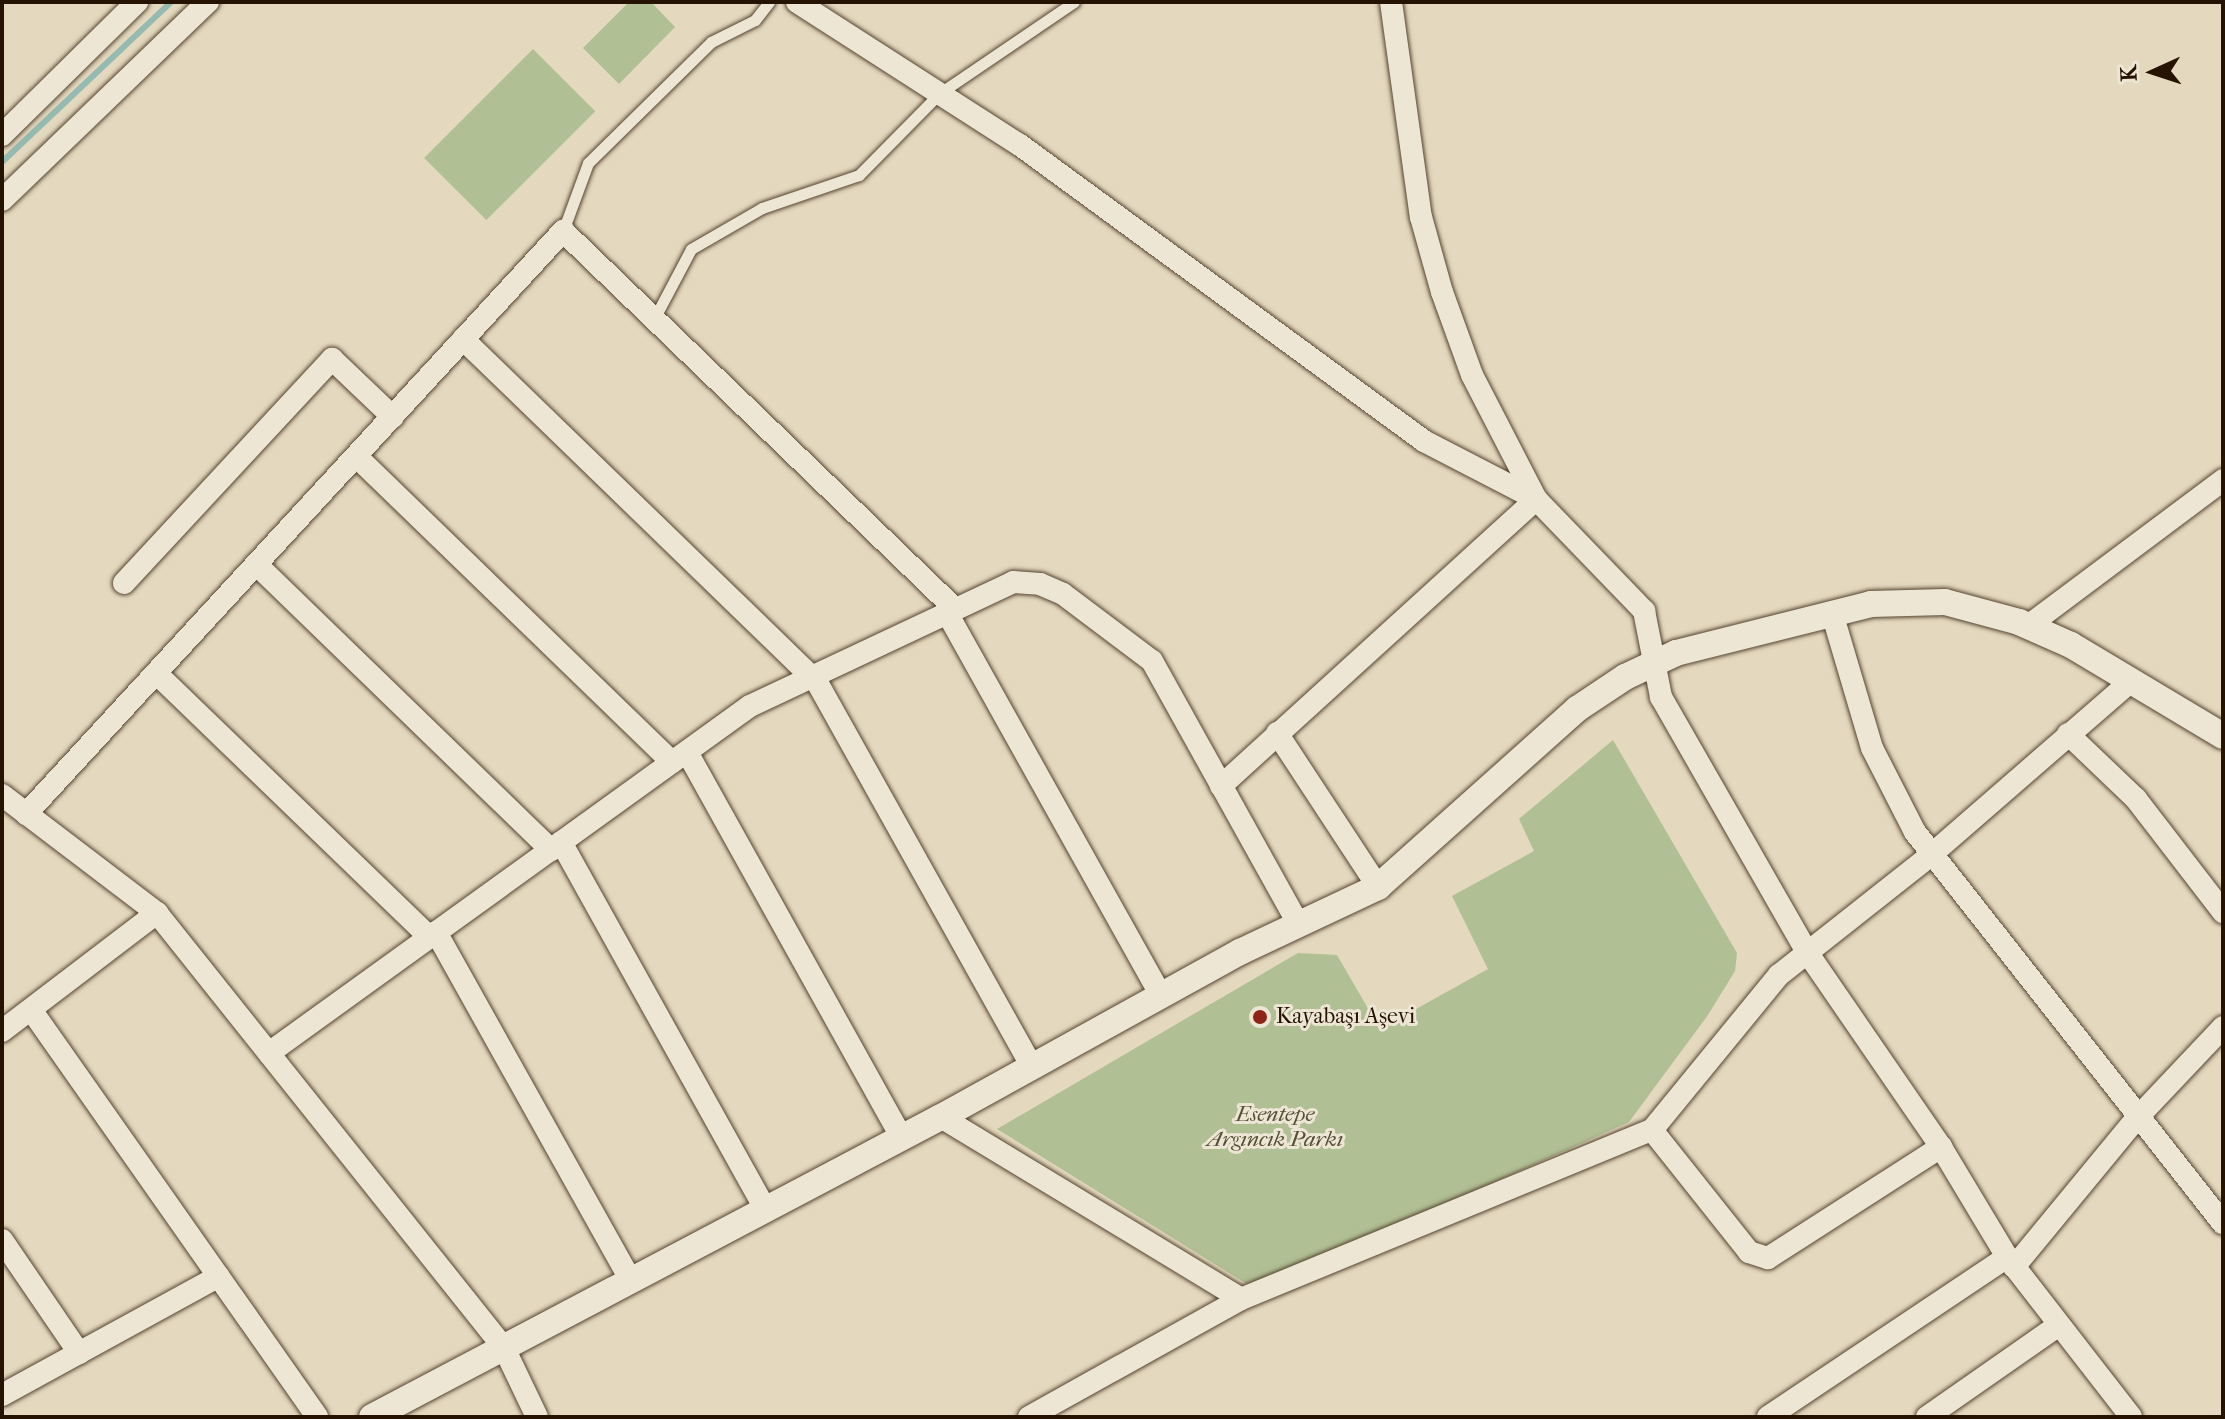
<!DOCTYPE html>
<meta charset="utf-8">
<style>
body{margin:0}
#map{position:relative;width:2225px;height:1419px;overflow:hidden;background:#e4d8be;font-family:"IM FELL French Canon",serif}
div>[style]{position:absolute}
.green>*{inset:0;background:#b1bf94;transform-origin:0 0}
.stream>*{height:6px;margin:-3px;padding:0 3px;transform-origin:3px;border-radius:3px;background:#95bab1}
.roads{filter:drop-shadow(0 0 2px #554430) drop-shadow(0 0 2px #554430)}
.service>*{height:11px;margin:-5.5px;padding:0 5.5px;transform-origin:5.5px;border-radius:5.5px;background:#ede6d5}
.minor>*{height:22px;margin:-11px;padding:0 11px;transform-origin:11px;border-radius:11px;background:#ede6d5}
.tertiary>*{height:26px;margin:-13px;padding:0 13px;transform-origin:13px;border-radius:13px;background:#ede6d5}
.dots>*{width:22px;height:22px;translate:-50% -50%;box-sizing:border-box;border:4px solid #ede6d5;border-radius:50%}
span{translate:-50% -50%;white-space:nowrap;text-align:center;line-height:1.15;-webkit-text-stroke:6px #ede6d5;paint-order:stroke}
.poi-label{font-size:22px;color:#251200}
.left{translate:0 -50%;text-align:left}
.park-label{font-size:22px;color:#564f34;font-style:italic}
.frame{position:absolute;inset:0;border:4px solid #251200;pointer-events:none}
.north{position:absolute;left:2113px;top:32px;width:80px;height:80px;-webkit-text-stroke:6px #ede6d5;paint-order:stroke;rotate:267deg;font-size:22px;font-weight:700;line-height:32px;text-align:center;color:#251200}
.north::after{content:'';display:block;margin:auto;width:28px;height:36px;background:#251200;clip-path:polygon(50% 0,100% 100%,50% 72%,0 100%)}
</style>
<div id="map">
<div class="green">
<div style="clip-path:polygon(629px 2px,651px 2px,675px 27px,619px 84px,583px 48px)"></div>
<div style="left:533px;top:49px;width:88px;height:154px;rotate:45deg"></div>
<div style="clip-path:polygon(1613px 740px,1737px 953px,1735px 971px,1708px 1015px,1629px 1122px,1255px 1289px,997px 1129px,1298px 953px,1337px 955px,1380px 1029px,1488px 969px,1452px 896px,1534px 851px,1519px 819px)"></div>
</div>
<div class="stream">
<div style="left:2px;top:162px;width:233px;rotate:-43.4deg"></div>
</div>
<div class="roads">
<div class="service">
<div style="left:563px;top:231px;width:72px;rotate:-69.8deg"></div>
<div style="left:588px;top:163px;width:173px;rotate:-44.5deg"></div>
<div style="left:711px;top:42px;width:49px;rotate:-26.6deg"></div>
<div style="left:755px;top:20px;width:23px;rotate:-52deg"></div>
<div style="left:654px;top:319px;width:79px;rotate:-62.1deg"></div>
<div style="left:691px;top:249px;width:82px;rotate:-30deg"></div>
<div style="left:762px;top:208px;width:102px;rotate:-18.8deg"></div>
<div style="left:859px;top:175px;width:115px;rotate:-45.4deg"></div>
<div style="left:940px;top:93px;width:162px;rotate:-34.2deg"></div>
</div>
<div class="minor">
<div style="left:797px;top:2px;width:265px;rotate:32.7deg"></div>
<div style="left:1020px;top:145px;width:501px;rotate:36.23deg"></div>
<div style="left:1424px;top:441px;width:126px;rotate:27.4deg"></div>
<div style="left:1391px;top:2px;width:217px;rotate:82.1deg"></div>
<div style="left:1421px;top:217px;width:78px;rotate:74.4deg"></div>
<div style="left:1442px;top:292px;width:88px;rotate:70.1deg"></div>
<div style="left:1472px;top:375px;width:140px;rotate:62.7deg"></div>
<div style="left:2px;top:135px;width:190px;rotate:-44.6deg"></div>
<div style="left:2px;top:200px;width:286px;rotate:-43.9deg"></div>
<div style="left:463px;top:339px;width:484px;rotate:44.1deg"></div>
<div style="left:356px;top:456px;width:440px;rotate:44.1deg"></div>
<div style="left:256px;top:564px;width:411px;rotate:44.1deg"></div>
<div style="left:124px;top:583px;width:306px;rotate:-47.1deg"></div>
<div style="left:332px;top:359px;width:84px;rotate:43.6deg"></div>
<div style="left:946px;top:611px;width:441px;rotate:60.8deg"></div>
<div style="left:1832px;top:613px;width:141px;rotate:73.5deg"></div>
<div style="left:1872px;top:748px;width:94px;rotate:62.9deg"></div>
<div style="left:1915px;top:832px;width:498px;rotate:51.8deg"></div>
<div style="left:2028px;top:626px;width:244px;rotate:-36.8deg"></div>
<div style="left:156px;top:673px;width:380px;rotate:44deg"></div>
<div style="left:813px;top:675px;width:449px;rotate:60.8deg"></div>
<div style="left:1277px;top:733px;width:184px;rotate:56.7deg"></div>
<div style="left:2068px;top:734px;width:94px;rotate:43.7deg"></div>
<div style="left:2136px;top:799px;width:143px;rotate:52.4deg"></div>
<div style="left:687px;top:752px;width:442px;rotate:60.9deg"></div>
<div style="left:1221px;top:786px;width:426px;rotate:-42.3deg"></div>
<div style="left:1536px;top:499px;width:156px;rotate:46deg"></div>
<div style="left:1644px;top:611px;width:88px;rotate:78.8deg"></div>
<div style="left:1661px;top:697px;width:294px;rotate:60.2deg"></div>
<div style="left:1807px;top:952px;width:237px;rotate:55.5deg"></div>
<div style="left:1941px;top:1147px;width:128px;rotate:59deg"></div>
<div style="left:2007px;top:1257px;width:202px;rotate:52.2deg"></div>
<div style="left:2px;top:795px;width:195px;rotate:37.3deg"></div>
<div style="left:157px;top:913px;width:556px;rotate:51.42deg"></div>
<div style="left:504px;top:1348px;width:76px;rotate:64.4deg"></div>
<div style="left:26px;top:814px;width:793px;rotate:-47.35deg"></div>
<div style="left:563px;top:231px;width:542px;rotate:43.95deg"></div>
<div style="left:561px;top:842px;width:421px;rotate:60.9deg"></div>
<div style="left:436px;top:932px;width:400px;rotate:60.8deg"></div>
<div style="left:32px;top:1011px;width:496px;rotate:54.9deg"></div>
<div style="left:2px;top:1031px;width:195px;rotate:-37.3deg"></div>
<div style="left:269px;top:1053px;width:593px;rotate:-35.81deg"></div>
<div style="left:750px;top:706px;width:291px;rotate:-25.2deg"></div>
<div style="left:1013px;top:582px;width:27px;rotate:4deg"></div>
<div style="left:1040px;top:584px;width:25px;rotate:23deg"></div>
<div style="left:1063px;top:594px;width:111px;rotate:37deg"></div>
<div style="left:1152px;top:661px;width:302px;rotate:60.9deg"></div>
<div style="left:941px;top:1117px;width:351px;rotate:31.2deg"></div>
<div style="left:1652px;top:1130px;width:156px;rotate:51.5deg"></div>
<div style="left:1749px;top:1252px;width:20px;rotate:18deg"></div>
<div style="left:1768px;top:1258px;width:206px;rotate:-32.7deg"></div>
<div style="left:2px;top:1240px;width:137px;rotate:55.7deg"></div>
<div style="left:2014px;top:1267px;width:193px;rotate:-50.5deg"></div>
<div style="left:2137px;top:1118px;width:125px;rotate:-46.6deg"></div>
<div style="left:2px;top:1395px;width:247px;rotate:-28.7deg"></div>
<div style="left:1029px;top:1417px;width:243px;rotate:-29.1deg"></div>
<div style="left:1241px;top:1299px;width:444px;rotate:-22.4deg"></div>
<div style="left:1652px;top:1130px;width:200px;rotate:-50.7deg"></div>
<div style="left:1779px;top:975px;width:195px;rotate:-38.3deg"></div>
<div style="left:1932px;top:854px;width:265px;rotate:-41deg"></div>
<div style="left:1768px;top:1417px;width:288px;rotate:-33.8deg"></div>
<div style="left:1927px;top:1417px;width:161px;rotate:-34.9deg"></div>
</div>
<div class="tertiary">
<div style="left:372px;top:1417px;width:643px;rotate:-27.8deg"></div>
<div style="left:941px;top:1117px;width:342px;rotate:-28.9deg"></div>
<div style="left:1240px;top:952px;width:153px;rotate:-25.2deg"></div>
<div style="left:1378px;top:887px;width:267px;rotate:-41.8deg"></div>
<div style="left:1577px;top:709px;width:58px;rotate:-33.7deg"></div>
<div style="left:1625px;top:677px;width:56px;rotate:-25.2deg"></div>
<div style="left:1676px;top:653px;width:201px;rotate:-14.1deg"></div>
<div style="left:1871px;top:604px;width:74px;rotate:-1.5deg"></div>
<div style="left:1945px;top:602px;width:77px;rotate:15.1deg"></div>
<div style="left:2019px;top:622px;width:57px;rotate:23.9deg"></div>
<div style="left:2071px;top:645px;width:177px;rotate:30.9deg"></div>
</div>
</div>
<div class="dots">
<div style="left:1260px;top:1017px;background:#8f2418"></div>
</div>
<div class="poi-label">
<span class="left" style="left:1276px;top:1017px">Kayabaşı Aşevi</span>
</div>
<div class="park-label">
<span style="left:1275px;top:1127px">Esentepe<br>Argıncık Parkı</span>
</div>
<div class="frame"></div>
<div class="north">K</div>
</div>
